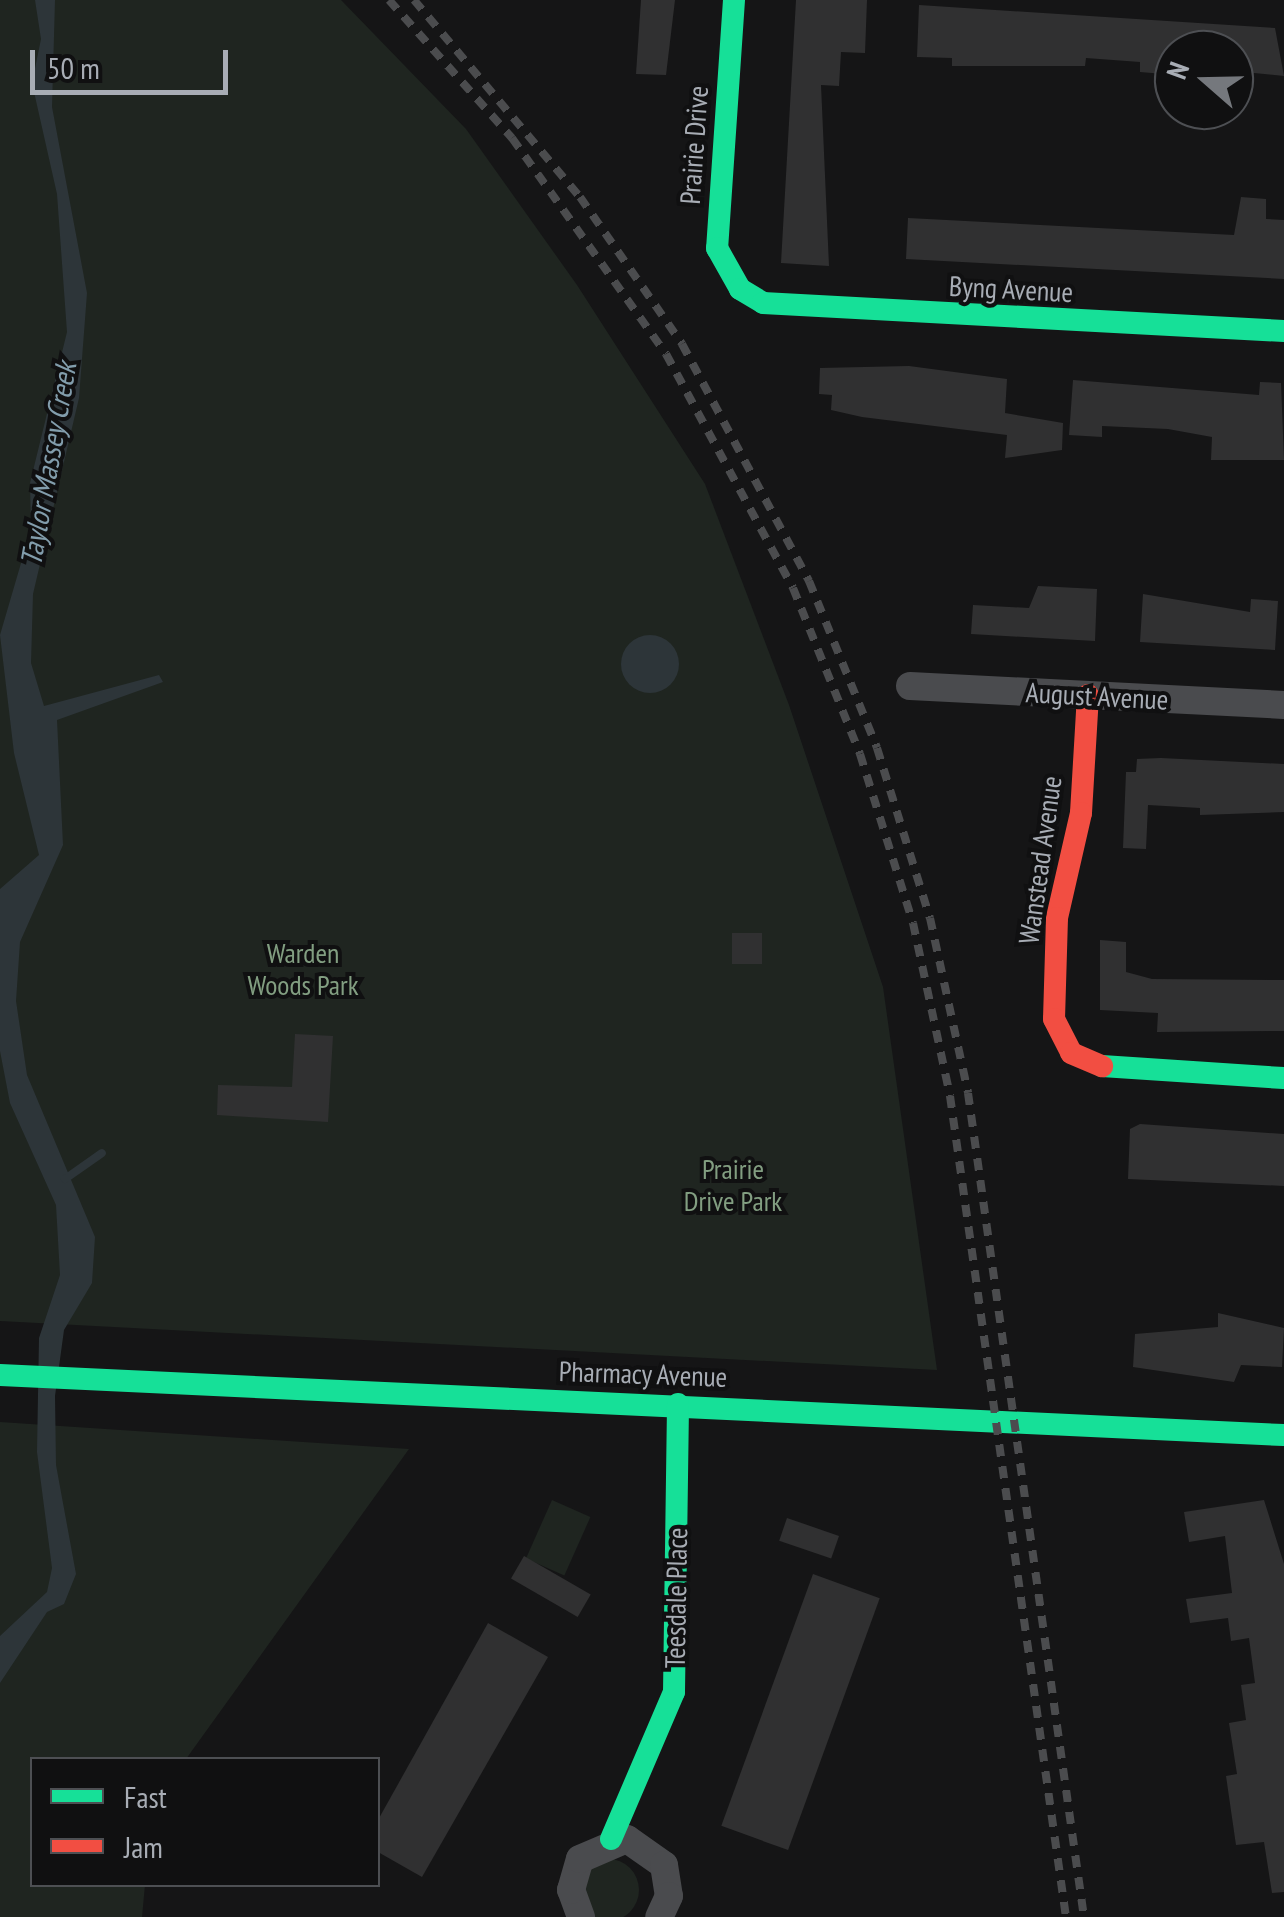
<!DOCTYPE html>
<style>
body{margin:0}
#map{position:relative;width:1284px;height:1917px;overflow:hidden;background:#151516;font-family:"PT Sans Narrow",sans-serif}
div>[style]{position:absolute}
.green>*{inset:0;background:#1f2520;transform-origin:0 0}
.round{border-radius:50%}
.water>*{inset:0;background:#2d3539}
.stream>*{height:8px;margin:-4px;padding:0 4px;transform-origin:4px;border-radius:4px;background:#2d3539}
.building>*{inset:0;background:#303031;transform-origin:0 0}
.street>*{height:28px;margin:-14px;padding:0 14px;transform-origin:14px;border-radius:14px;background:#4a4b4e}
.fast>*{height:22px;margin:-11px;padding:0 11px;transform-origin:11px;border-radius:11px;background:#16e098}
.jam>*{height:22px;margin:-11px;padding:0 11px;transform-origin:11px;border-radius:11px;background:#f24e42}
.rail>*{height:8px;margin-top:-4px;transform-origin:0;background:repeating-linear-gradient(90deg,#4b4c4e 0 12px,transparent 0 22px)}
span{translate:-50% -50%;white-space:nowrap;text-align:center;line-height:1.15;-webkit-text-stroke:8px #101011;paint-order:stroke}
.street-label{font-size:28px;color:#a8adb5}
.park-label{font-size:28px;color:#829e81}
.water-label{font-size:30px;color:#829dac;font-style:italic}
.legend{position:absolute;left:30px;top:1757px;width:350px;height:130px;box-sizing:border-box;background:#101011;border:2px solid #4d4f53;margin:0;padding:12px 18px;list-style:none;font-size:30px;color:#a8adb5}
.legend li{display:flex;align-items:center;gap:20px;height:50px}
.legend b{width:50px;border:2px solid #4d4f53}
.north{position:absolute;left:1154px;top:30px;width:100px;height:100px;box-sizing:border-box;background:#101011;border:2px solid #4d4f53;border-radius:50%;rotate:290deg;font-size:28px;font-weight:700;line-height:40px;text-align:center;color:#a8adb5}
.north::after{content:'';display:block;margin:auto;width:35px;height:45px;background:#75787d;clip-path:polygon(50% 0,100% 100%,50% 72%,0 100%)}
.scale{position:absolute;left:30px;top:50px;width:198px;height:45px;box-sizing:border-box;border:5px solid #a8adb5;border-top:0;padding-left:12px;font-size:30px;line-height:35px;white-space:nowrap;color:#a8adb5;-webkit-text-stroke:8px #101011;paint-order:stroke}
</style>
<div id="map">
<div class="green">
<div style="clip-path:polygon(0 0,341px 0,466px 129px,577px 285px,705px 484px,789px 705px,883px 987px,937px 1370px,0 1321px)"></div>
<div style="clip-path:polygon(0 1422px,409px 1449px,186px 1759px,32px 1760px,32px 1884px,145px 1885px,142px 1917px,0 1917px)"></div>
<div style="left:552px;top:1500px;width:42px;height:64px;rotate:24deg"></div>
<div class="round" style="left:577px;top:1859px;width:62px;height:62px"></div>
</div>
<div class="water">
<div style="clip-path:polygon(35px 0,55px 0,52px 107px,87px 293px,79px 398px,33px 594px,31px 663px,44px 706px,159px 675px,163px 682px,57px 720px,63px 845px,20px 942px,16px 1001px,27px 1075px,95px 1237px,92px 1283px,64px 1330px,55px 1396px,56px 1465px,76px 1574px,64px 1604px,47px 1612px,0 1683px,0 1636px,47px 1592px,52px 1568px,37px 1452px,39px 1338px,60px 1275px,56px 1205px,10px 1103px,0 1051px,0 889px,39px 855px,14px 753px,0 635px,31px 529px,30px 483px,67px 332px,57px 194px,32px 83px,41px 39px)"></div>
<div class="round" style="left:621px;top:635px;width:58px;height:58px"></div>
</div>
<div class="stream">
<div style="left:65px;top:1179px;width:45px;rotate:-35.1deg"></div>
</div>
<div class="building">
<div style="clip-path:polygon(641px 0,675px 0,666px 75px,636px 74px)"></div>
<div style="clip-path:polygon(796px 0,867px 0,865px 53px,841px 52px,839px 86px,821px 85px,829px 266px,781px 263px)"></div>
<div style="clip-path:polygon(919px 5px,1275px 28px,1284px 76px,1234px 71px,1234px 50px,1165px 50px,1164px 74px,1140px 72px,1140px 62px,1086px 58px,1085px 66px,952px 66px,952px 58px,917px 57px)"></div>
<div style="clip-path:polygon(1241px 197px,1266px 199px,1266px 219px,1284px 220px,1284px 279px,906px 259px,908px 218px,1234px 235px)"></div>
<div style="clip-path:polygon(909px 366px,1007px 379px,1005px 413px,1063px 423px,1062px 450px,1005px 458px,1007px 435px,862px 417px,831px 410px,832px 395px,819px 394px,820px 368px)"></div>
<div style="clip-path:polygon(1073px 380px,1259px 395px,1260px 382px,1281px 383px,1284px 460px,1211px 460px,1212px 437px,1168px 429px,1102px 426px,1102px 437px,1069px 435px)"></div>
<div style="clip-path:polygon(1038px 586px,1097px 589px,1095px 641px,971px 634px,973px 605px,1029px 608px)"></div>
<div style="clip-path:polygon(1143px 594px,1250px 612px,1251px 599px,1278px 601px,1275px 650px,1140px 642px)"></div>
<div style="clip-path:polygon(1161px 758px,1284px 764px,1284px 812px,1200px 815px,1200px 808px,1148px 805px,1146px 849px,1123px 848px,1126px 772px,1136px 772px,1137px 759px)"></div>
<div style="left:732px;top:933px;width:30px;height:31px"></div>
<div style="clip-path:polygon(1100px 940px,1126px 942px,1126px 972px,1152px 979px,1284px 980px,1284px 1031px,1157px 1032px,1158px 1013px,1100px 1010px)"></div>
<div style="clip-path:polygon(295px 1034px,333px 1036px,328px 1122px,217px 1115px,218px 1085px,292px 1087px)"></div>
<div style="clip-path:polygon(1140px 1124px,1284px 1134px,1284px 1186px,1128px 1179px,1130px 1129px)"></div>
<div style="clip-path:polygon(1218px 1313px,1284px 1328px,1282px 1367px,1241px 1365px,1234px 1382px,1133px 1367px,1135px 1334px,1218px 1327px)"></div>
<div style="clip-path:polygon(1264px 1500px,1284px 1564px,1284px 1892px,1272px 1893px,1264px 1842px,1236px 1845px,1226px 1776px,1237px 1774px,1229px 1723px,1246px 1720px,1241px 1685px,1255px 1683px,1249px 1638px,1231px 1641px,1228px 1618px,1190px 1623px,1186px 1599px,1232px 1593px,1225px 1536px,1189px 1542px,1184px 1512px)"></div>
<div style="left:787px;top:1518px;width:55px;height:24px;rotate:19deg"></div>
<div style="left:524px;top:1556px;width:77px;height:26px;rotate:30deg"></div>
<div style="left:813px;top:1574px;width:71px;height:268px;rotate:20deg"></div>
<div style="clip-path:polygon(488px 1623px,548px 1657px,422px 1877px,378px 1852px,378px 1820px)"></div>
</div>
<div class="street">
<div style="left:910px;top:686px;width:374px;rotate:2.9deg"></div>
<div style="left:581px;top:1917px;width:29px;rotate:-110deg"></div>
<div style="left:571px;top:1890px;width:32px;rotate:-74deg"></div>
<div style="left:580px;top:1859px;width:51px;rotate:-23.1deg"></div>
<div style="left:627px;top:1839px;width:45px;rotate:35.1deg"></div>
<div style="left:664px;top:1865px;width:31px;rotate:81deg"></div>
<div style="left:669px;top:1896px;width:23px;rotate:115deg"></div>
</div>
<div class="fast">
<div style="left:734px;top:0;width:249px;rotate:93.9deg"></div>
<div style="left:717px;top:248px;width:47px;rotate:60.7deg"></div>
<div style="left:740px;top:289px;width:27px;rotate:31deg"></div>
<div style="left:763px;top:303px;width:522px;rotate:3.08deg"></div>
<div style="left:1102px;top:1066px;width:182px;rotate:3.8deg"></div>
<div style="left:0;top:1375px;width:1285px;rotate:2.68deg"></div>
<div style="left:611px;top:1839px;width:160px;rotate:-66.8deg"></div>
<div style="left:674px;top:1692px;width:288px;rotate:-89.2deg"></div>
</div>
<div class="jam">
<div style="left:1088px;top:695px;width:118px;rotate:93.4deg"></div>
<div style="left:1081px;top:813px;width:108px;rotate:102.9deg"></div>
<div style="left:1057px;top:918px;width:101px;rotate:91.7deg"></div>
<div style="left:1054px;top:1019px;width:38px;rotate:63deg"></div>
<div style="left:1071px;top:1053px;width:34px;rotate:23deg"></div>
</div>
<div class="rail">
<div style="left:389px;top:0;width:185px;rotate:48.3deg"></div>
<div style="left:512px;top:138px;width:265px;rotate:54.5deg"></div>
<div style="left:666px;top:354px;width:266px;rotate:61.5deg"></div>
<div style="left:793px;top:588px;width:179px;rotate:68deg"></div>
<div style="left:860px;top:754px;width:177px;rotate:72.6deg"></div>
<div style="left:913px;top:923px;width:177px;rotate:77.9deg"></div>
<div style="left:950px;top:1096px;width:829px;rotate:81.96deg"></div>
<div style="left:414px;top:0;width:258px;rotate:49.9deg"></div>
<div style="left:580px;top:197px;width:179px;rotate:55.2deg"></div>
<div style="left:682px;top:344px;width:269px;rotate:61.8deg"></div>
<div style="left:809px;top:581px;width:180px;rotate:67.8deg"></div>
<div style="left:877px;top:748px;width:178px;rotate:72.7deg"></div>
<div style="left:930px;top:918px;width:179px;rotate:77.7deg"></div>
<div style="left:968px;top:1093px;width:832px;rotate:81.99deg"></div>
</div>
<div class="street-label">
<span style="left:694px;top:145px;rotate:-86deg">Prairie Drive</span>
<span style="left:1011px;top:289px;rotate:3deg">Byng Avenue</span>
<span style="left:1097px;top:696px;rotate:3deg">August Avenue</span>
<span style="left:1040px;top:860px;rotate:-82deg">Wanstead Avenue</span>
<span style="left:643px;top:1374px;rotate:2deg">Pharmacy Avenue</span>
<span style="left:676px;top:1598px;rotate:-89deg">Teesdale Place</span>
</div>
<div class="park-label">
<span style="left:303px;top:969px">Warden<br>Woods Park</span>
<span style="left:733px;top:1185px">Prairie<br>Drive Park</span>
</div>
<div class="water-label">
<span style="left:48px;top:464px;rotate:-80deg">Taylor Massey Creek</span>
</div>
<ul class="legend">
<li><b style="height:12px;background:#16e098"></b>Fast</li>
<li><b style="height:12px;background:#f24e42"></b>Jam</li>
</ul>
<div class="north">N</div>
<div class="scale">50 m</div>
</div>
